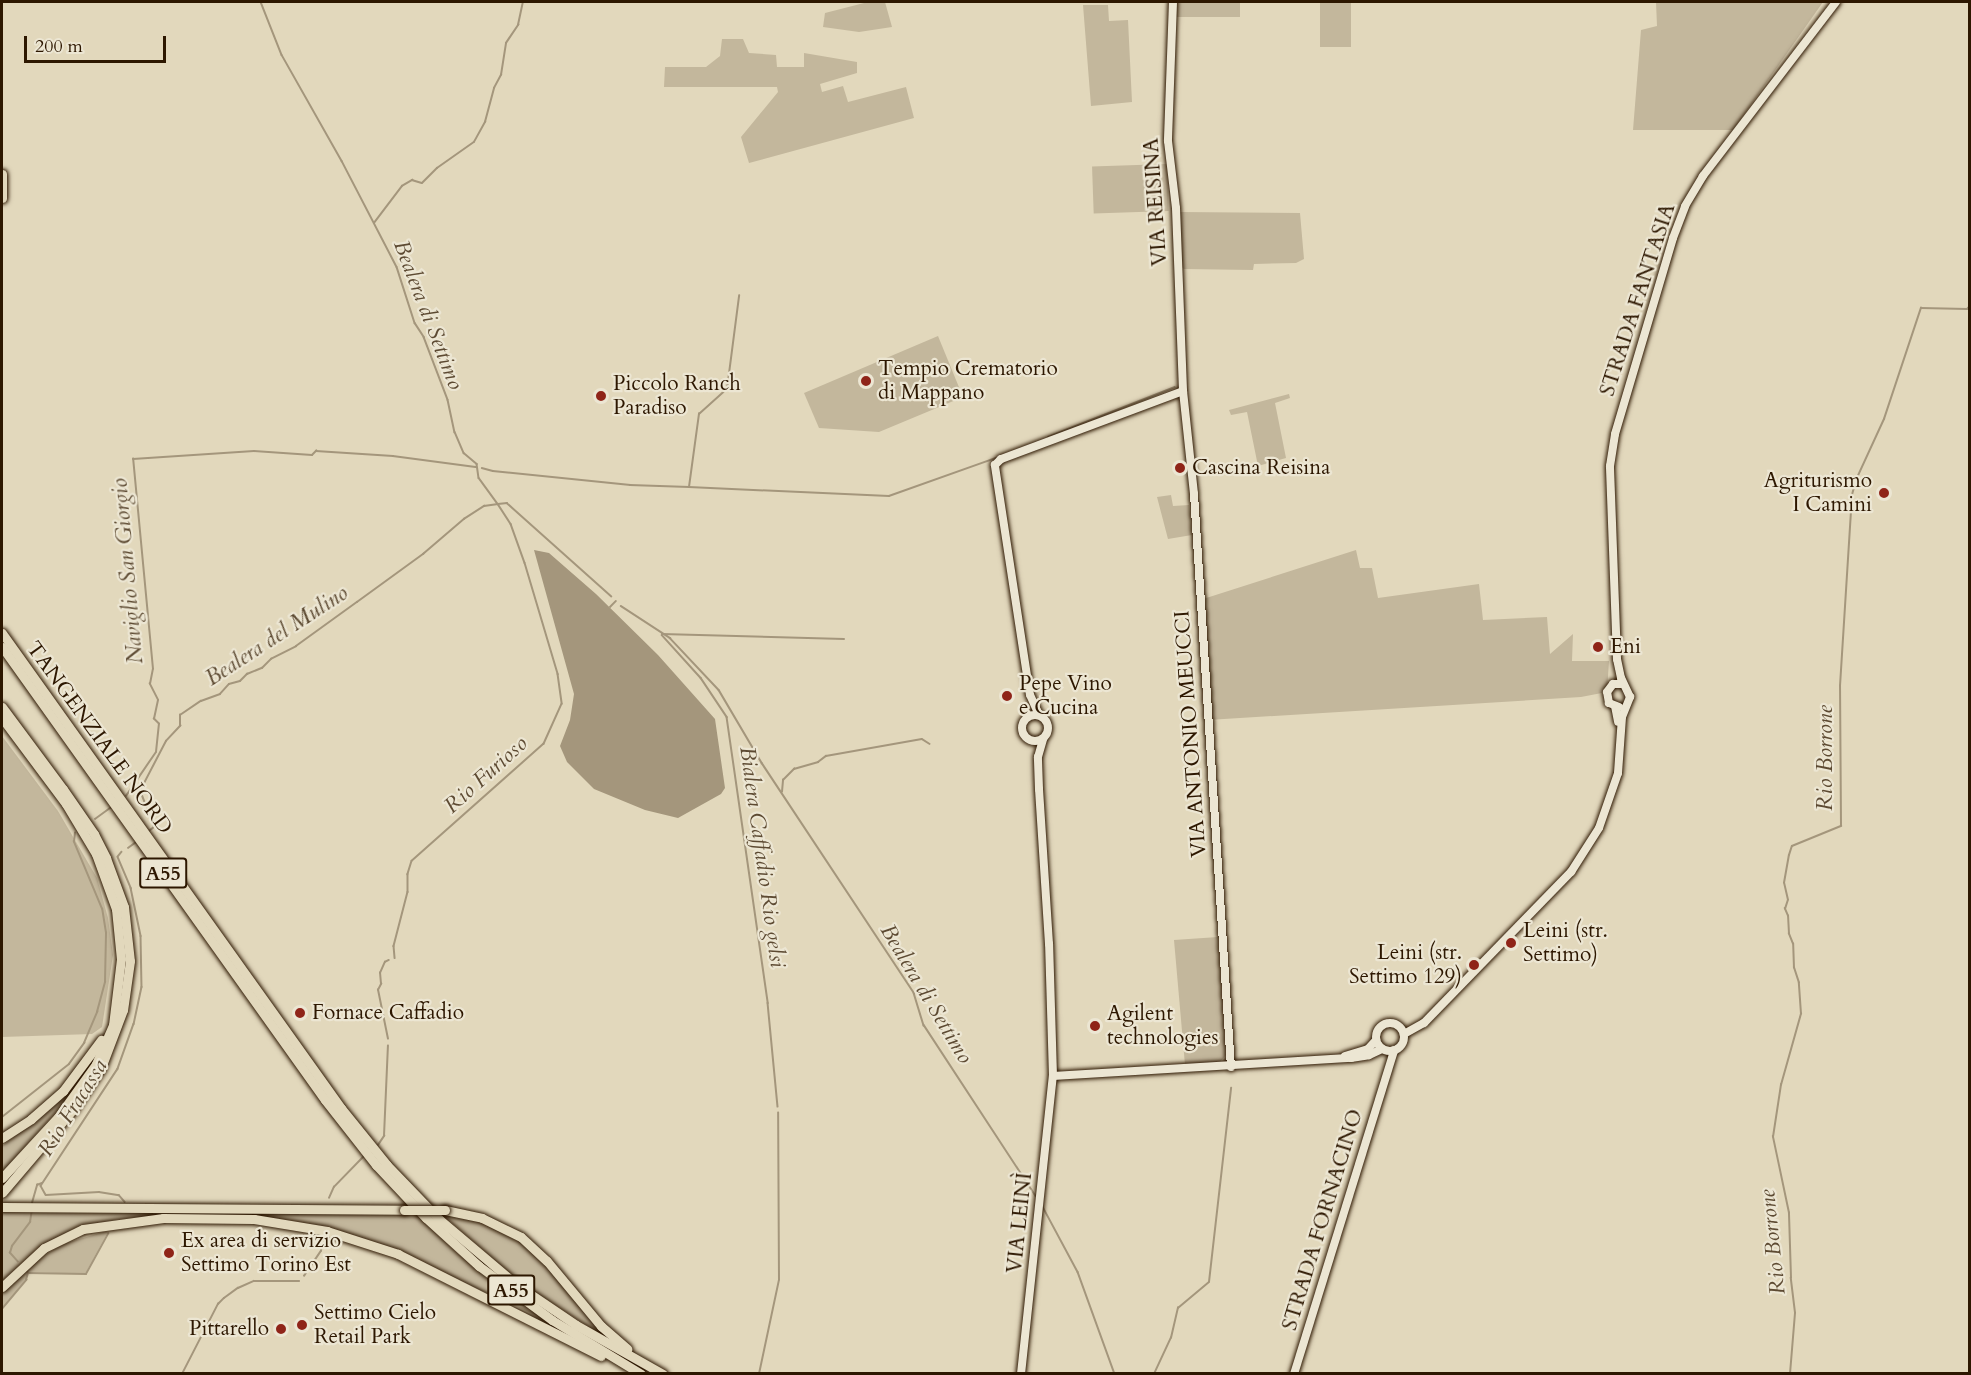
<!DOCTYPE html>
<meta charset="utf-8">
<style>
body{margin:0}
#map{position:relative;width:1971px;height:1375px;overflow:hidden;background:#e2d8bc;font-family:Cardo,serif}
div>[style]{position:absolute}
.green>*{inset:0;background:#c3b79c;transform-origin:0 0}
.water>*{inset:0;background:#a4967c}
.stream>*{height:1.5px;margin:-0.75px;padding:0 0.75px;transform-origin:0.75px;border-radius:0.75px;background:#a4967c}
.roads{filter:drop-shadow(0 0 2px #2d1700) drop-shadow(0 0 2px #2d1700)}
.secondary>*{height:8px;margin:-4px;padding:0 4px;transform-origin:4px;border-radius:4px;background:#ece6d3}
.secondary>.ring{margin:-4px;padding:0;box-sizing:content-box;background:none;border:8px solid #ece6d3;border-radius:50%}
.highway>*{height:9px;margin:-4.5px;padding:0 4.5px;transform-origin:4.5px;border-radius:4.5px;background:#e2d8bc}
.bridges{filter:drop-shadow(0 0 2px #2d1700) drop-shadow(0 0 2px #2d1700)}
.highway-bridge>*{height:9px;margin:-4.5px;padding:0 4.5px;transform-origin:4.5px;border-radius:4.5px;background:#e2d8bc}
.dots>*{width:16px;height:16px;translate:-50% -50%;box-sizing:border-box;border:3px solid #ece6d3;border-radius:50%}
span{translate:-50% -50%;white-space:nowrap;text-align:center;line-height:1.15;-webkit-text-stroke:4.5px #ece6d3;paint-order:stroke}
.shield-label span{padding:2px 4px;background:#ece6d3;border:2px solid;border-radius:4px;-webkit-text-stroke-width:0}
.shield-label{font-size:20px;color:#2d1700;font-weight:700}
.street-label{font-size:21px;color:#2d1700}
.poi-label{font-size:21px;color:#2d1700}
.left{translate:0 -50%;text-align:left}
.right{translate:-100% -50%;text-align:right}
.water-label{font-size:22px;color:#5d4a32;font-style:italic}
.frame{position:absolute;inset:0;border:3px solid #2d1700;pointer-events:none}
.scale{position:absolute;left:24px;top:36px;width:142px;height:27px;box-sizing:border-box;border:3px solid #2d1700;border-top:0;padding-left:8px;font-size:18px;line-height:21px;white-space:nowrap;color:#2d1700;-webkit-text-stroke:4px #ece6d3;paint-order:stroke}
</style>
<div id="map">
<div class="green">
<div style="clip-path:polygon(868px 2px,885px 2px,892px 27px,859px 32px,823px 27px,825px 13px)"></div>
<div style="left:1173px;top:2px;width:67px;height:15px"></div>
<div style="left:1320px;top:2px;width:31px;height:45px"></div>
<div style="clip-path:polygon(1656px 2px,1823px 2px,1733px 130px,1633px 130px,1641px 30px,1657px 26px)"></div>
<div style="clip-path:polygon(1083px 5px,1108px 5px,1109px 21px,1128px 20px,1132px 102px,1091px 106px)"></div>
<div style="clip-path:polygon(722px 39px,743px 39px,749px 53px,776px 55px,777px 67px,804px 67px,804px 53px,857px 62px,857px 73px,820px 84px,822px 92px,843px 86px,848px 102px,906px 87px,914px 118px,749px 163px,741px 137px,778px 92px,777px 87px,664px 87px,665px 67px,706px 67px,720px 56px)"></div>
<div style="left:1167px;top:164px;width:47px;height:75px;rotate:88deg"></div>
<div style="clip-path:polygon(1179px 212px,1300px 213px,1304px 259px,1296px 263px,1254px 264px,1253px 270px,1184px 269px,1181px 267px)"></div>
<div style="clip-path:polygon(938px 336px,963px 397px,879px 432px,819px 428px,804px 393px)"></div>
<div style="clip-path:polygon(1289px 394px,1290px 398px,1275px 403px,1286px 458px,1258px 466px,1247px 412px,1231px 415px,1229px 410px)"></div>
<div style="clip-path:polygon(1171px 495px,1173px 506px,1189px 505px,1192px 535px,1168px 539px,1157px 497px)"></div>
<div style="clip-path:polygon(1356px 550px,1360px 568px,1372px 568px,1378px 598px,1479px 584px,1483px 620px,1547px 617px,1550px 654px,1573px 634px,1572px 661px,1609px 661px,1607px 692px,1581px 697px,1208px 720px,1200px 600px)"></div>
<div style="clip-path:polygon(2px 736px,58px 811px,97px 878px,108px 918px,113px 955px,102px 1027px,92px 1034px,2px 1037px)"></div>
<div style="clip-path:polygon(1218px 937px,1226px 1055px,1219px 1063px,1185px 1065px,1174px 940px)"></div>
<div style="clip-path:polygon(85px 1073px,64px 1103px,2px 1172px,2px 1146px,45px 1113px)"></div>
<div style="clip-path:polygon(70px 1210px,185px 1212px,119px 1219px,77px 1227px,38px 1248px,2px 1281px,2px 1212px)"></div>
<div style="clip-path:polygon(220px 1212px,416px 1215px,458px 1254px,544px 1319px,389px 1248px)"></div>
<div style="clip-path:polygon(443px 1215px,455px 1215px,498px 1227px,534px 1250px,603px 1336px,520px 1282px)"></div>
<div style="clip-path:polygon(103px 1232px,108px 1232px,85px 1274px,28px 1272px,26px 1279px,2px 1309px,2px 1294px,29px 1265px,63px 1244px)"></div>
</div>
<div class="water">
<div style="clip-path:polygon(534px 550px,549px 553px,596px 594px,658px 655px,715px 719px,725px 788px,721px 794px,678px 818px,645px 810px,594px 789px,567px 762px,560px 746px,570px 720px,574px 694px)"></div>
</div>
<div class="stream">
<div style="left:261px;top:2px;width:57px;rotate:68.4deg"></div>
<div style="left:282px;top:55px;width:122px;rotate:60.5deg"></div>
<div style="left:342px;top:161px;width:119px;rotate:62.6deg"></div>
<div style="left:397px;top:267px;width:59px;rotate:72.2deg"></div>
<div style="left:415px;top:323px;width:17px;rotate:57deg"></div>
<div style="left:424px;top:337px;width:67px;rotate:69.1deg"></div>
<div style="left:448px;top:400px;width:33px;rotate:78deg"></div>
<div style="left:455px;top:432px;width:23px;rotate:67deg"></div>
<div style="left:464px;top:453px;width:17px;rotate:40deg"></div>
<div style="left:477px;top:464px;width:14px;rotate:82deg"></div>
<div style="left:479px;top:478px;width:32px;rotate:54deg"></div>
<div style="left:498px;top:504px;width:9px;rotate:-6deg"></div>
<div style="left:507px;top:503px;width:140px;rotate:41.8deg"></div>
<div style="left:374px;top:223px;width:46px;rotate:-52.9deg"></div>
<div style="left:402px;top:186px;width:12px;rotate:-31deg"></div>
<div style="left:412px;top:180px;width:10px;rotate:17deg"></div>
<div style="left:422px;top:183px;width:21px;rotate:-45deg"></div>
<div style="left:437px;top:168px;width:45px;rotate:-35.1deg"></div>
<div style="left:474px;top:142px;width:23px;rotate:-61deg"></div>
<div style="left:485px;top:122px;width:35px;rotate:-75deg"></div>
<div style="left:494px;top:88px;width:15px;rotate:-62deg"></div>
<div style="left:501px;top:75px;width:32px;rotate:-81deg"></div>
<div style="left:506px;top:43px;width:22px;rotate:-56deg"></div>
<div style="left:518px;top:25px;width:24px;rotate:-78deg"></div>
<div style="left:1048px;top:437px;width:136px;rotate:-21.5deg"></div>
<div style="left:482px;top:468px;width:11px;rotate:15deg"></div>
<div style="left:493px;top:471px;width:138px;rotate:5.8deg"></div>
<div style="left:630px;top:485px;width:59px;rotate:1.9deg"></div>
<div style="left:689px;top:487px;width:74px;rotate:-82.2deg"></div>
<div style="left:699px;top:414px;width:38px;rotate:-42deg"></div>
<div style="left:727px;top:389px;width:94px;rotate:-82.6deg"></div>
<div style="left:689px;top:487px;width:200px;rotate:2.6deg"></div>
<div style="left:889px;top:496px;width:114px;rotate:-19.6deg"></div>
<div style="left:621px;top:606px;width:59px;rotate:33.1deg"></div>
<div style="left:670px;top:638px;width:71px;rotate:46.7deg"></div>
<div style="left:719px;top:690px;width:85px;rotate:59.5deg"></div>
<div style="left:762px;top:763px;width:276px;rotate:56.5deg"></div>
<div style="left:914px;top:993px;width:34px;rotate:73deg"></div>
<div style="left:924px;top:1025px;width:204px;rotate:56.8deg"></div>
<div style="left:610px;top:607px;width:8px;rotate:-45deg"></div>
<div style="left:662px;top:634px;width:182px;rotate:1.6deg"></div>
<div style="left:662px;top:635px;width:58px;rotate:47.8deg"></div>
<div style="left:701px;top:678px;width:47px;rotate:56.3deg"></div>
<div style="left:727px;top:717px;width:289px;rotate:81.8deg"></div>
<div style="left:768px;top:1003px;width:104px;rotate:84.5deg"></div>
<div style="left:782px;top:792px;width:12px;rotate:-85deg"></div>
<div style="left:783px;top:780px;width:16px;rotate:-45deg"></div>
<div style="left:794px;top:769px;width:25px;rotate:-16deg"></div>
<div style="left:818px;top:762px;width:10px;rotate:-37deg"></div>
<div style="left:826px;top:756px;width:97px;rotate:-10deg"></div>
<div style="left:922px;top:739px;width:9px;rotate:32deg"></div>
<div style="left:126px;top:796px;width:53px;rotate:-55.7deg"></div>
<div style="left:156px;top:752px;width:28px;rotate:-84deg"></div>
<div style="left:159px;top:724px;width:7px;rotate:-135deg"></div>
<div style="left:154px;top:719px;width:19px;rotate:-78deg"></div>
<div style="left:158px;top:700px;width:18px;rotate:-117deg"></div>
<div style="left:150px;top:684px;width:15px;rotate:-79deg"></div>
<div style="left:153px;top:669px;width:211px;rotate:-95.4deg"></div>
<div style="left:133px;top:459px;width:121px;rotate:-3.8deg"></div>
<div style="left:254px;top:451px;width:58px;rotate:3.9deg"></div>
<div style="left:312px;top:455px;width:6px;rotate:-45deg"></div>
<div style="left:316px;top:451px;width:77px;rotate:3.7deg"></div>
<div style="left:393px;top:456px;width:83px;rotate:7.6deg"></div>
<div style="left:95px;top:819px;width:19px;rotate:-36deg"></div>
<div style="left:149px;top:831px;width:6px;rotate:-39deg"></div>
<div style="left:154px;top:827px;width:39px;rotate:-111deg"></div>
<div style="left:140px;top:791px;width:56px;rotate:-62.5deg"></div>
<div style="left:166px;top:741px;width:21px;rotate:-47deg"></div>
<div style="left:180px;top:726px;width:11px;rotate:-90deg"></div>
<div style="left:180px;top:715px;width:25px;rotate:-34deg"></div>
<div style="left:201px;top:701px;width:20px;rotate:-20deg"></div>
<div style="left:220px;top:694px;width:13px;rotate:-48deg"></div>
<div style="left:229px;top:684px;width:11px;rotate:-15deg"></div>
<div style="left:240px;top:681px;width:10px;rotate:-45deg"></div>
<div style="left:247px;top:674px;width:16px;rotate:-22deg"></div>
<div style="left:262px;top:668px;width:13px;rotate:-45deg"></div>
<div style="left:271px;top:659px;width:28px;rotate:-27deg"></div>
<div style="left:296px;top:646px;width:75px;rotate:-35.8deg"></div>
<div style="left:357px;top:602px;width:82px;rotate:-36deg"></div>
<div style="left:423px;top:554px;width:54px;rotate:-40.5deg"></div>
<div style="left:464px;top:519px;width:24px;rotate:-33deg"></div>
<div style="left:484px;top:506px;width:14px;rotate:-8deg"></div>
<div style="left:498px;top:504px;width:24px;rotate:57deg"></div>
<div style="left:511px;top:524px;width:41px;rotate:70.3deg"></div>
<div style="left:525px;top:563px;width:116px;rotate:73.4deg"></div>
<div style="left:558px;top:674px;width:30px;rotate:82deg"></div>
<div style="left:562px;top:704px;width:44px;rotate:114.2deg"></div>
<div style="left:544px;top:744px;width:176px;rotate:138.4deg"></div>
<div style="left:412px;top:861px;width:14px;rotate:107deg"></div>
<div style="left:408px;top:874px;width:18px;rotate:90deg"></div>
<div style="left:408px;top:892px;width:56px;rotate:104.5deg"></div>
<div style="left:394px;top:946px;width:12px;rotate:85deg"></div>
<div style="left:128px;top:848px;width:9px;rotate:-36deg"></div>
<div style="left:122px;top:852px;width:6px;rotate:129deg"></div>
<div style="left:118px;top:857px;width:34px;rotate:67deg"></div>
<div style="left:131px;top:888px;width:49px;rotate:78.2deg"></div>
<div style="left:141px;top:936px;width:51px;rotate:88.9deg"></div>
<div style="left:142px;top:987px;width:38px;rotate:102deg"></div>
<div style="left:134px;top:1024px;width:48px;rotate:109.6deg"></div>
<div style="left:118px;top:1069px;width:140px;rotate:123.3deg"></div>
<div style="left:41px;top:1186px;width:10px;rotate:61deg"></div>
<div style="left:46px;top:1195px;width:53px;rotate:-3.2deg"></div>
<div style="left:99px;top:1192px;width:20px;rotate:9deg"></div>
<div style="left:119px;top:1195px;width:9px;rotate:49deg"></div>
<div style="left:388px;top:1039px;width:50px;rotate:-101.5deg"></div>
<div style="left:378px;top:990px;width:7px;rotate:-63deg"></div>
<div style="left:381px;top:984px;width:11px;rotate:-95deg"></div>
<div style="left:380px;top:973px;width:12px;rotate:-66deg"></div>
<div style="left:385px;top:962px;width:4px;rotate:-27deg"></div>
<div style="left:2px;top:1117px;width:85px;rotate:-38.3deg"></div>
<div style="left:69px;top:1064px;width:26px;rotate:-54deg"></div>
<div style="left:84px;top:1043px;width:34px;rotate:-67deg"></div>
<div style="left:97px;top:1012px;width:31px;rotate:-75deg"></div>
<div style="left:105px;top:982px;width:49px;rotate:-88.8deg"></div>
<div style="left:106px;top:933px;width:24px;rotate:-99deg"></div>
<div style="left:102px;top:909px;width:73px;rotate:-112.7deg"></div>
<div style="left:74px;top:842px;width:9px;rotate:-84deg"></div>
<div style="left:378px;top:1145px;width:11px;rotate:-56deg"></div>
<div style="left:384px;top:1136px;width:90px;rotate:-87.5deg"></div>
<div style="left:329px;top:1198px;width:12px;rotate:-66deg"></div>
<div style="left:334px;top:1187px;width:43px;rotate:-45.9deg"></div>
<div style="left:32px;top:1203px;width:19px;rotate:-74deg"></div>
<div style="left:37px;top:1185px;width:5px;rotate:-22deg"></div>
<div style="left:1042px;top:1205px;width:76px;rotate:61.8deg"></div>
<div style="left:1078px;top:1272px;width:109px;rotate:70.1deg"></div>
<div style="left:18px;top:1262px;width:12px;rotate:-132deg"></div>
<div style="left:10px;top:1253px;width:7px;rotate:-74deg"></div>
<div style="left:12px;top:1246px;width:30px;rotate:-53deg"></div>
<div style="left:30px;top:1222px;width:12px;rotate:-81deg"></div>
<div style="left:28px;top:1273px;width:58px;rotate:1deg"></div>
<div style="left:86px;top:1274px;width:46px;rotate:-61.2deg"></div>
<div style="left:304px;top:1276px;width:30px;rotate:-56deg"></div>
<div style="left:321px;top:1251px;width:16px;rotate:-83deg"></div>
<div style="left:2px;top:1309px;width:38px;rotate:-50deg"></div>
<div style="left:26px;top:1280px;width:7px;rotate:-74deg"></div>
<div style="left:28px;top:1273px;width:4px;rotate:-124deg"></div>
<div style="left:182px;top:1374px;width:79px;rotate:-62.8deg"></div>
<div style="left:218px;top:1304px;width:8px;rotate:-45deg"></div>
<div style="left:224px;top:1298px;width:17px;rotate:-36deg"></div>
<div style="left:238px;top:1288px;width:17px;rotate:-24deg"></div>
<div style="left:254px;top:1281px;width:45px"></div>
<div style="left:759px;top:1374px;width:96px;rotate:-78deg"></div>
<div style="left:779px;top:1280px;width:167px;rotate:-90.3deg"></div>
<div style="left:1154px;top:1374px;width:40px;rotate:-65deg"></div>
<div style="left:1171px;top:1338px;width:31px;rotate:-77deg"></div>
<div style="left:1178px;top:1308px;width:40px;rotate:-40deg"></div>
<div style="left:1209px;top:1282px;width:195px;rotate:-83.5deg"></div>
<div style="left:1790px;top:1374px;width:61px;rotate:-85.3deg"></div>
<div style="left:1795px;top:1313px;width:35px;rotate:-97deg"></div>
<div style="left:1791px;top:1278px;width:65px;rotate:-91.8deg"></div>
<div style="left:1789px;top:1213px;width:78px;rotate:-101.9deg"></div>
<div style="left:1773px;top:1137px;width:53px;rotate:-81.3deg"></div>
<div style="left:1781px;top:1085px;width:74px;rotate:-74.3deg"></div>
<div style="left:1801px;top:1014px;width:31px;rotate:-94deg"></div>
<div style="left:1799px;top:983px;width:16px;rotate:-108deg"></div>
<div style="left:1794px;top:968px;width:24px;rotate:-92deg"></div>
<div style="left:1793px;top:944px;width:11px;rotate:-112deg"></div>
<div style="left:1789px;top:934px;width:18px;rotate:-93deg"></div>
<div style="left:1788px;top:916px;width:8px;rotate:-113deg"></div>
<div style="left:1785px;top:909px;width:9px;rotate:-72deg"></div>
<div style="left:1788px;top:900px;width:17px;rotate:-103deg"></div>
<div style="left:1784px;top:883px;width:28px;rotate:-80deg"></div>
<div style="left:1789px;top:855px;width:9px;rotate:-72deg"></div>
<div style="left:1792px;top:846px;width:53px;rotate:-22.2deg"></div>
<div style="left:1841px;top:826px;width:140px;rotate:-90.4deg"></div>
<div style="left:1840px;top:686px;width:191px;rotate:-86.4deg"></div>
<div style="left:1852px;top:495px;width:16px;rotate:-75deg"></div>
<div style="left:1856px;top:480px;width:67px;rotate:-65.3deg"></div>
<div style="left:1884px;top:419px;width:117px;rotate:-71.6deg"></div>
<div style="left:1921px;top:308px;width:46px;rotate:1.2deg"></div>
<div style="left:1967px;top:309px;width:4px;rotate:-45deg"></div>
</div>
<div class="roads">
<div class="secondary">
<div style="left:1173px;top:2px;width:139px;rotate:92.1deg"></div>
<div style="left:1168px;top:141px;width:67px;rotate:83.2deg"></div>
<div style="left:1176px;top:208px;width:183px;rotate:87.8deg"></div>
<div style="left:1183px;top:391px;width:104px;rotate:83.9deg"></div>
<div style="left:1194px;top:494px;width:574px;rotate:86.31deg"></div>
<div style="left:1615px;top:706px;width:16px;rotate:79deg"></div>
<div style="left:1619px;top:707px;width:11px;rotate:-158deg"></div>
<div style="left:1609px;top:703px;width:11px;rotate:-100deg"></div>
<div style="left:1607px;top:692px;width:10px;rotate:-53deg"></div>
<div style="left:1613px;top:684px;width:10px"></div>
<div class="ring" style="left:1022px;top:715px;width:18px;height:18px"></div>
<div style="left:1039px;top:715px;width:22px;rotate:-114deg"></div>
<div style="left:1030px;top:695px;width:233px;rotate:-98.7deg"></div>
<div style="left:995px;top:465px;width:8px;rotate:-45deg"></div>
<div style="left:1001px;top:459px;width:194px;rotate:-20.5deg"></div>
<div class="ring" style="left:1376px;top:1023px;width:20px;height:20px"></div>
<div style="left:1404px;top:1034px;width:23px;rotate:-29deg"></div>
<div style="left:1424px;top:1023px;width:211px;rotate:-45.8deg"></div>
<div style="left:1571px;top:872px;width:52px;rotate:-57.5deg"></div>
<div style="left:1599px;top:828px;width:58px;rotate:-70.9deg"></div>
<div style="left:1618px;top:773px;width:56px;rotate:-85.9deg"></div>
<div style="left:1622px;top:717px;width:22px;rotate:-68deg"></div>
<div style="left:1630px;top:697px;width:21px;rotate:-115deg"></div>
<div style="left:1621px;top:678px;width:19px;rotate:-102deg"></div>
<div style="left:1617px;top:659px;width:193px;rotate:-92.1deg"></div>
<div style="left:1610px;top:466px;width:32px;rotate:-81deg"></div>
<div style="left:1615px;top:434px;width:204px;rotate:-73.5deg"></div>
<div style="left:1673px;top:238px;width:34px;rotate:-69deg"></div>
<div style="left:1685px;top:206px;width:35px;rotate:-59deg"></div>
<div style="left:1703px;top:176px;width:219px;rotate:-52.6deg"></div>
<div style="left:1345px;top:1056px;width:24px;rotate:-17deg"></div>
<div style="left:1368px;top:1049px;width:12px;rotate:-48deg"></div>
<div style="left:1053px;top:1076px;width:299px;rotate:-3.5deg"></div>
<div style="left:1351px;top:1058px;width:18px;rotate:-9deg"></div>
<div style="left:1369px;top:1055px;width:14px;rotate:-25deg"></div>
<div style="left:1021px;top:1374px;width:300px;rotate:-83.9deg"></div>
<div style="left:1053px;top:1076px;width:132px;rotate:-91.7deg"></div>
<div style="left:1049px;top:944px;width:155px;rotate:-93.7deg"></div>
<div style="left:1039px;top:789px;width:32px;rotate:-92deg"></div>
<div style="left:1038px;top:757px;width:19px;rotate:-74deg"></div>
<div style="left:1294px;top:1374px;width:339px;rotate:-72.8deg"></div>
</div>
<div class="highway">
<div style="left:2px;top:174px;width:24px;rotate:90deg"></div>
<div style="left:2px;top:633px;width:584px;rotate:54.49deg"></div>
<div style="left:341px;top:1108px;width:73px;rotate:51.1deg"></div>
<div style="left:387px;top:1165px;width:76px;rotate:46.1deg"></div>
<div style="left:440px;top:1220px;width:101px;rotate:40.2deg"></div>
<div style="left:517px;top:1285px;width:71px;rotate:34.1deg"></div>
<div style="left:576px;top:1325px;width:100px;rotate:29.4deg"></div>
<div style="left:2px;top:647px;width:556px;rotate:54.51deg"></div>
<div style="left:325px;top:1100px;width:83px;rotate:51.9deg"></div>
<div style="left:376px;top:1165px;width:73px;rotate:46.7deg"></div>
<div style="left:426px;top:1218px;width:72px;rotate:42.2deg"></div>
<div style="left:479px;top:1266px;width:91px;rotate:36.5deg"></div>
<div style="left:552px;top:1320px;width:104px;rotate:31.2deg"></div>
<div style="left:2px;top:707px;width:102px;rotate:53.4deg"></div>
<div style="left:63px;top:789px;width:55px;rotate:55.4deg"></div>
<div style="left:94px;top:834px;width:27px;rotate:63deg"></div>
<div style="left:106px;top:858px;width:52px;rotate:69.8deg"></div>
<div style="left:124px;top:907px;width:54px;rotate:83.7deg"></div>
<div style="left:130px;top:961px;width:49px;rotate:98.1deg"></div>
<div style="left:123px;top:1010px;width:62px;rotate:110.8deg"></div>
<div style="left:101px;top:1068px;width:48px;rotate:124deg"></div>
<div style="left:74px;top:1108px;width:111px;rotate:130.3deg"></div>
<div style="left:2px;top:718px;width:107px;rotate:53.3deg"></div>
<div style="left:66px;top:804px;width:58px;rotate:59deg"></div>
<div style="left:96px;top:854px;width:59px;rotate:70deg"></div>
<div style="left:116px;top:909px;width:50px;rotate:84.3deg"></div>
<div style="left:121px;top:959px;width:66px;rotate:96.9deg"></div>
<div style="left:113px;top:1025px;width:43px;rotate:113.6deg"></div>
<div style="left:96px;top:1064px;width:65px;rotate:125.6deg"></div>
<div style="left:58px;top:1117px;width:83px;rotate:132.6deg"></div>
<div style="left:2px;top:1138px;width:35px;rotate:-33deg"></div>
<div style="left:31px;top:1119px;width:43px;rotate:-41.2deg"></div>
<div style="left:63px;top:1091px;width:64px;rotate:-53.3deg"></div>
<div style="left:2px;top:1207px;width:402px;rotate:0.4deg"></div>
<div style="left:445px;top:1210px;width:38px;rotate:12deg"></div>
<div style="left:482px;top:1218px;width:43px;rotate:26deg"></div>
<div style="left:521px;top:1237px;width:35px;rotate:43deg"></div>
<div style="left:547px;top:1261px;width:85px;rotate:50.3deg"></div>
<div style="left:601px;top:1326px;width:35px;rotate:41deg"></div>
<div style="left:2px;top:1287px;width:57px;rotate:-42.9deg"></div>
<div style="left:44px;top:1248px;width:43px;rotate:-26deg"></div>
<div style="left:83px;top:1229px;width:81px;rotate:-7.8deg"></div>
<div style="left:163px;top:1218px;width:91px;rotate:0.6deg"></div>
<div style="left:254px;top:1219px;width:74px;rotate:9.3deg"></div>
<div style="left:327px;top:1231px;width:75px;rotate:17.9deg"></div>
<div style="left:398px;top:1254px;width:227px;rotate:26.7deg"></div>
</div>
</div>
<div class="bridges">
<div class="highway-bridge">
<div style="left:404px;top:1210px;width:41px"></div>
</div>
</div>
<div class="dots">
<div style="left:866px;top:381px;background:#8f2418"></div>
<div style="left:601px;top:396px;background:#8f2418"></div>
<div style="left:1180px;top:468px;background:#8f2418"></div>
<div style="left:1884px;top:493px;background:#8f2418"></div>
<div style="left:1598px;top:647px;background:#8f2418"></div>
<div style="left:1007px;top:696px;background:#8f2418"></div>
<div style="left:1511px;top:943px;background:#8f2418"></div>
<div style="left:1474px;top:965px;background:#8f2418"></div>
<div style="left:300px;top:1013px;background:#8f2418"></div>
<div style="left:1095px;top:1026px;background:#8f2418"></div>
<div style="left:169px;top:1253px;background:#8f2418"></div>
<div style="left:302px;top:1325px;background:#8f2418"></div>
<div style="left:281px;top:1329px;background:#8f2418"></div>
</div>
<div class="shield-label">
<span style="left:163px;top:873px">A55</span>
<span style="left:511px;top:1290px">A55</span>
</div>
<div class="street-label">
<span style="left:1156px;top:202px;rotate:-94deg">VIA REISINA</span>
<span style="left:1638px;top:300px;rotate:-72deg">STRADA FANTASIA</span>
<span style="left:1191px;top:734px;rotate:-94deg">VIA ANTONIO MEUCCI</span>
<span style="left:99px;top:738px;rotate:54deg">TANGENZIALE NORD</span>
<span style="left:1323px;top:1220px;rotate:-73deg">STRADA FORNACINO</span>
<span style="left:1020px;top:1223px;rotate:-84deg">VIA LEINÌ</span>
</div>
<div class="poi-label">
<span class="left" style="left:878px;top:381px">Tempio Crematorio<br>di Mappano</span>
<span class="left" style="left:613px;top:396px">Piccolo Ranch<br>Paradiso</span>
<span class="left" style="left:1192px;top:468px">Cascina Reisina</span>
<span class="right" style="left:1872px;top:493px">Agriturismo<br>I Camini</span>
<span class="left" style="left:1610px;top:647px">Eni</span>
<span class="left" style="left:1019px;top:696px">Pepe Vino<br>e Cucina</span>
<span class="left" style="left:1523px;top:943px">Leini (str.<br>Settimo)</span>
<span class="right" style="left:1462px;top:965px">Leini (str.<br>Settimo 129)</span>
<span class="left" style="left:312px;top:1013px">Fornace Caffadio</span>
<span class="left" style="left:1107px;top:1026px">Agilent<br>technologies</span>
<span class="left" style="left:181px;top:1253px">Ex area di servizio<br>Settimo Torino Est</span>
<span class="left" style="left:314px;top:1325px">Settimo Cielo<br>Retail Park</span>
<span class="right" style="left:269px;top:1329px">Pittarello</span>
</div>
<div class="water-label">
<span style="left:428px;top:315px;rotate:69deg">Bealera di Settimo</span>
<span style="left:128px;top:571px;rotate:-95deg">Naviglio San Giorgio</span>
<span style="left:277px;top:636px;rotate:-33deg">Bealera del Mulino</span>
<span style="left:1826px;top:758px;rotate:-90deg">Rio Borrone</span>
<span style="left:486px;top:775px;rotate:-42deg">Rio Furioso</span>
<span style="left:762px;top:857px;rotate:82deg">Bialera Caffadio Rio gelsi</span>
<span style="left:926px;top:994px;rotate:59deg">Bealera di Settimo</span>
<span style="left:73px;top:1108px;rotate:-58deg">Rio Fracassa</span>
<span style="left:1773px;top:1242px;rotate:-96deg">Rio Borrone</span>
</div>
<div class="frame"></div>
<div class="scale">200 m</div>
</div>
